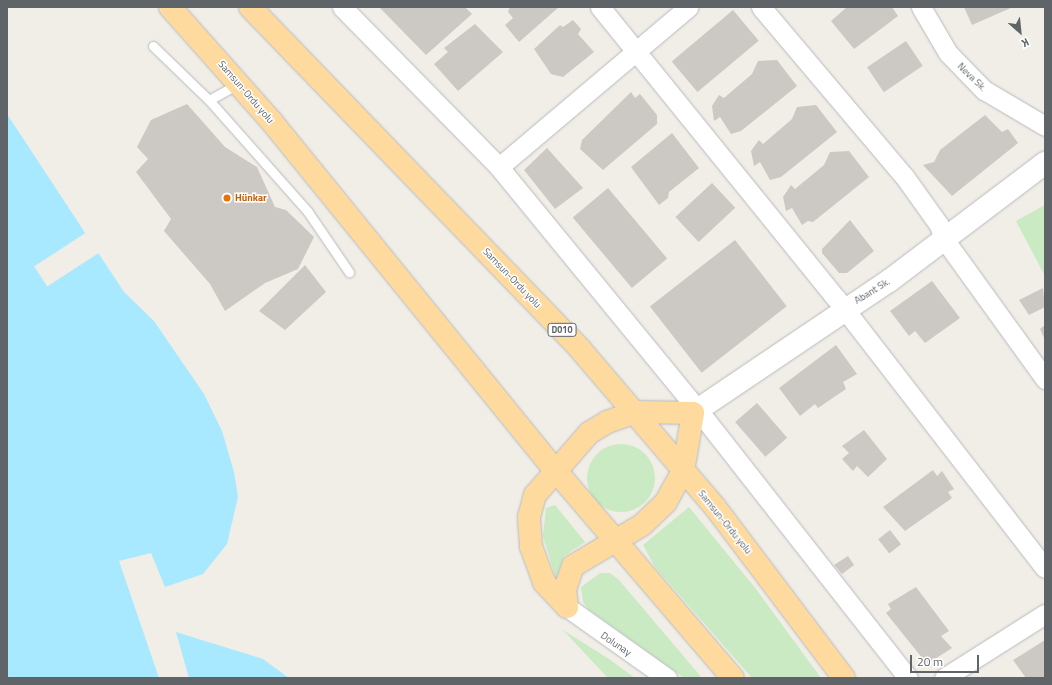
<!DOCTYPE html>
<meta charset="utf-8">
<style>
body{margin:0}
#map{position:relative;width:1052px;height:685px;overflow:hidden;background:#f1ede7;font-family:"Titillium Web",sans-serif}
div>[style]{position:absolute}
.green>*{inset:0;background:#c9eac2}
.round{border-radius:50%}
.water>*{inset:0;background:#a9e9ff}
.pier>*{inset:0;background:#f1ede7;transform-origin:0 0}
.building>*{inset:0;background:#ccc8c3;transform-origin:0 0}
.roads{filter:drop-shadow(0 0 1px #b7bbbe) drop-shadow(0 0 1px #b7bbbe)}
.service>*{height:9px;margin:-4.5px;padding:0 4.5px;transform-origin:4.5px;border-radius:4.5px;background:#fff}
.minor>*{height:19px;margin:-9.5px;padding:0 9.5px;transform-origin:9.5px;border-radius:9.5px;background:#fff}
.tertiary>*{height:22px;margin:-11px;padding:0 11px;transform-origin:11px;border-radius:11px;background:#fff}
.trunk>*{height:22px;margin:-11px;padding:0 11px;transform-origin:11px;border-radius:11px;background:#ffda9f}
.dots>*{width:11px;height:11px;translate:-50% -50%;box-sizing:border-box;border:2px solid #fff;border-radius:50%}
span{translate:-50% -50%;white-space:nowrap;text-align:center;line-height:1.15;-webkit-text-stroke:3px #fff;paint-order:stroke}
.shield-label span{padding:1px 3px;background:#fff;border:1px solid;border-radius:3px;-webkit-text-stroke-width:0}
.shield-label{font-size:9px;color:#5e6468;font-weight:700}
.street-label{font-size:10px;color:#5e6468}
.food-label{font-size:10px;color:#c56008;font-weight:700}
.left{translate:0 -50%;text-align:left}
.frame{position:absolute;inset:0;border:8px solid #5e6468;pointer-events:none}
.north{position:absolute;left:1000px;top:12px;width:40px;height:40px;-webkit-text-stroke:3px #fff;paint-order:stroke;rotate:153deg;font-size:11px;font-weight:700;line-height:16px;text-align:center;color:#5e6468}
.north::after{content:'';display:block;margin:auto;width:14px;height:18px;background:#5e6468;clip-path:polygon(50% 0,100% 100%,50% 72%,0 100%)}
.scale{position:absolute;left:910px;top:655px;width:69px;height:18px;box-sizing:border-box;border:2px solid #5e6468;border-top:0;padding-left:5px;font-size:12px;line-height:14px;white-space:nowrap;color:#5e6468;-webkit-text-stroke:3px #fff;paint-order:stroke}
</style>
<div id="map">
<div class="green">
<div style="clip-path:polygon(1045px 205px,1045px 276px,1016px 221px)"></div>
<div class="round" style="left:587px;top:444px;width:68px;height:68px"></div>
<div style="clip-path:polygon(555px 505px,585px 542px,564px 556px,556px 579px,543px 536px,546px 508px)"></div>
<div style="clip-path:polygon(689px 507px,756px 589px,821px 678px,752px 678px,655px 567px,643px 545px)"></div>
<div style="clip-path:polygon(600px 573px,610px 573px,619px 580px,702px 678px,684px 678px,588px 609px,583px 602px,581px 587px)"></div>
<div style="clip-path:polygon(563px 630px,609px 659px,635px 678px,608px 678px)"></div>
</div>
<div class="water">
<div style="clip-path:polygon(7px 114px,124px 292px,154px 321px,204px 394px,222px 431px,234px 472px,238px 497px,227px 544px,203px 574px,165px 587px,151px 553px,119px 561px,159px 678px,7px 678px)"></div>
<div style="clip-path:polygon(176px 632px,263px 659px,289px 678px,189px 678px)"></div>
</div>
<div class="pier">
<div style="left:87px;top:232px;width:24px;height:63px;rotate:57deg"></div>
</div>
<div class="building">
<div style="clip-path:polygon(379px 7px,465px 7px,472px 14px,426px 55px)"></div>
<div style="clip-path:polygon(510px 7px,559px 7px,519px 42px,505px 25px,513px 18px,508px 12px)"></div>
<div style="clip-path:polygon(847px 7px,892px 7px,898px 16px,854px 49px,831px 21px)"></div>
<div style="clip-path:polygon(964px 7px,1013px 7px,972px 25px)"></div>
<div style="left:733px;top:10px;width:40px;height:80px;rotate:50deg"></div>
<div style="clip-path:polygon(573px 20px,581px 29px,578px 34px,594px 52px,563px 77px,551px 74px,534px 49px,560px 25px,563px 27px)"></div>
<div style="clip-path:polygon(475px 24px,503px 52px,458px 91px,434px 64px,448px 52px,444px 48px)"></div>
<div style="left:906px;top:41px;width:30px;height:47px;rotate:56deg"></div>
<div style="clip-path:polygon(777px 60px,797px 86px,741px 131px,731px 134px,720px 117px,714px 121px,712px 106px,719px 95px,724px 98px,752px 74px,758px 61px)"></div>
<div style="clip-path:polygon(631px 92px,635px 98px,640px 94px,657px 115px,657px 124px,603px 170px,580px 149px,582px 140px)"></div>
<div style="clip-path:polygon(187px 104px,225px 147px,257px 167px,275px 207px,286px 210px,314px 237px,298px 269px,265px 283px,225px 311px,210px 284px,164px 231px,171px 219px,136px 172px,148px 159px,137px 147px,151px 120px)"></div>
<div style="clip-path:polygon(816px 105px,837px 132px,781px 177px,770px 180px,760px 162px,754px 166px,751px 151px,759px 140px,763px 144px,792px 119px,797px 107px)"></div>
<div style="clip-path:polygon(985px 115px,1002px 132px,1008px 129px,1018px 143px,952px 196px,923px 165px,934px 162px,940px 150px)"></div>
<div style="clip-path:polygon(672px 133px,699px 168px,669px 192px,668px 198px,659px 205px,631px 167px)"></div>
<div style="clip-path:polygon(547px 148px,583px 188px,555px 209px,524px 170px)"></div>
<div style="clip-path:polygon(849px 151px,869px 177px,813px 222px,808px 221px,802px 225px,792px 208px,786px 211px,783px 197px,791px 185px,795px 189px,824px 165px,830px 152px)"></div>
<div style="left:712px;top:183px;width:34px;height:50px;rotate:47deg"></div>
<div style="left:608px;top:188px;width:92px;height:46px;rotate:50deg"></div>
<div style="clip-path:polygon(850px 220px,874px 251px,847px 273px,839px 273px,822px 253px,822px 249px)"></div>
<div style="left:735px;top:240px;width:84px;height:108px;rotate:52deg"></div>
<div style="clip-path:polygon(305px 265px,326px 292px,285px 330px,259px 311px)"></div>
<div style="clip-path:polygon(932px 281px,960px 318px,925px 343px,915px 331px,909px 336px,890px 311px)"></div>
<div style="clip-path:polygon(1043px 288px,1045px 307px,1029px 315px,1019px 300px)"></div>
<div style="clip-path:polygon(1045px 325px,1045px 340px,1040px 329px)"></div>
<div style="clip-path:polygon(836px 345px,857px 374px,843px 382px,846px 389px,818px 408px,815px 404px,800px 416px,779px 388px)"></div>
<div style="left:757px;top:403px;width:46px;height:29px;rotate:49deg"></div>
<div style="clip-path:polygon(864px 430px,887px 459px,868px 477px,857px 466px,853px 471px,842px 459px,849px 453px,842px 446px)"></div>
<div style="clip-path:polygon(933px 470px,937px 476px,942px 471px,954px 489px,948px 492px,952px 498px,905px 531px,883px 507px)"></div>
<div style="left:890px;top:530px;width:18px;height:15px;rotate:52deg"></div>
<div style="clip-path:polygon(848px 556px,854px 565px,842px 574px,834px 565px)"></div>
<div style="clip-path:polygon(916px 587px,949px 631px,941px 636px,952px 648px,927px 664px,886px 613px,891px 609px,888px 604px)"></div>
<div style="clip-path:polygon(1045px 640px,1045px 678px,1026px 678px,1013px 660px)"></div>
</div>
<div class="roads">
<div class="service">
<div style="left:153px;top:46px;width:78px;rotate:44deg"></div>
<div style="left:209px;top:100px;width:33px;rotate:-29deg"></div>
<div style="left:209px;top:100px;width:149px;rotate:48.5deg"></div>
<div style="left:308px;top:212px;width:73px;rotate:55.7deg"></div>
</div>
<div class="minor">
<div style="left:342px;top:7px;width:224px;rotate:45.5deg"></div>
<div style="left:499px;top:167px;width:314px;rotate:50.7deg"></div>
<div style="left:698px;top:410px;width:340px;rotate:51.9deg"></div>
<div style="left:600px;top:7px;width:375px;rotate:51deg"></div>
<div style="left:836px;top:298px;width:341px;rotate:52.3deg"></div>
<div style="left:761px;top:7px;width:221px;rotate:49.8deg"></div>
<div style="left:904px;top:176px;width:60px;rotate:54.5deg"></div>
<div style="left:939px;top:225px;width:15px;rotate:70deg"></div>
<div style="left:944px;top:239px;width:173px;rotate:54.2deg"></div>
<div style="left:921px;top:7px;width:53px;rotate:59.6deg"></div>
<div style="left:948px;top:53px;width:52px;rotate:45.8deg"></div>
<div style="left:984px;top:90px;width:71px;rotate:30.5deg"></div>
<div style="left:499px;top:167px;width:248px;rotate:-40.2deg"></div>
<div style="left:567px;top:607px;width:123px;rotate:35.4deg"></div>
<div style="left:944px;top:678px;width:120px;rotate:-32.4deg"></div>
</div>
<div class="tertiary">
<div style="left:693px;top:413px;width:236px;rotate:-34deg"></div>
<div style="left:889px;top:281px;width:196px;rotate:-37.1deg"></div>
</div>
<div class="trunk">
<div style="left:170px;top:7px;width:154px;rotate:48.4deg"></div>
<div style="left:272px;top:122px;width:450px;rotate:50.9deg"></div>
<div style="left:556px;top:471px;width:272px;rotate:49.5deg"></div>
<div style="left:250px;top:7px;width:475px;rotate:46deg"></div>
<div style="left:580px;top:349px;width:208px;rotate:49.5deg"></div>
<div style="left:715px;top:507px;width:214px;rotate:53deg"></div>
<div style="left:636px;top:412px;width:57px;rotate:1deg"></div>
<div style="left:693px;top:413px;width:59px;rotate:99.8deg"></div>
<div style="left:683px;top:471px;width:35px;rotate:119deg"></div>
<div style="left:666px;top:502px;width:33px;rotate:136deg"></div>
<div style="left:642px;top:525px;width:80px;rotate:149.3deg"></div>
<div style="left:573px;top:566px;width:24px;rotate:109deg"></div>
<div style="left:565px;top:589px;width:18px;rotate:84deg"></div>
<div style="left:567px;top:607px;width:34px;rotate:-133deg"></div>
<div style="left:544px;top:582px;width:37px;rotate:-110deg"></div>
<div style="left:531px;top:547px;width:30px;rotate:-94deg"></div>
<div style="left:529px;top:517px;width:23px;rotate:-75deg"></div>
<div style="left:535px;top:495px;width:82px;rotate:-48.9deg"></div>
<div style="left:589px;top:433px;width:21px;rotate:-31deg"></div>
<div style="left:607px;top:422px;width:31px;rotate:-19deg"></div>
</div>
</div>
<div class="dots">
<div style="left:227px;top:198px;background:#e8710a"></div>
</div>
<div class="shield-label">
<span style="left:562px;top:330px">D010</span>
</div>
<div class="street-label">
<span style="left:972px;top:77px;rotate:44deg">Neva Sk.</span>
<span style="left:246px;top:92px;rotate:49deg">Samsun-Ordu yolu</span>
<span style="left:512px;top:278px;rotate:46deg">Samsun-Ordu yolu</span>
<span style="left:872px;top:291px;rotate:-32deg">Abant Sk.</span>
<span style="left:725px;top:522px;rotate:51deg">Samsun-Ordu yolu</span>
<span style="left:616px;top:644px;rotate:34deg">Dolunay</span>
</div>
<div class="food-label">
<span class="left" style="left:235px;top:198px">Hünkar</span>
</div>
<div class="frame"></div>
<div class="north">K</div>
<div class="scale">20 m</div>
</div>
